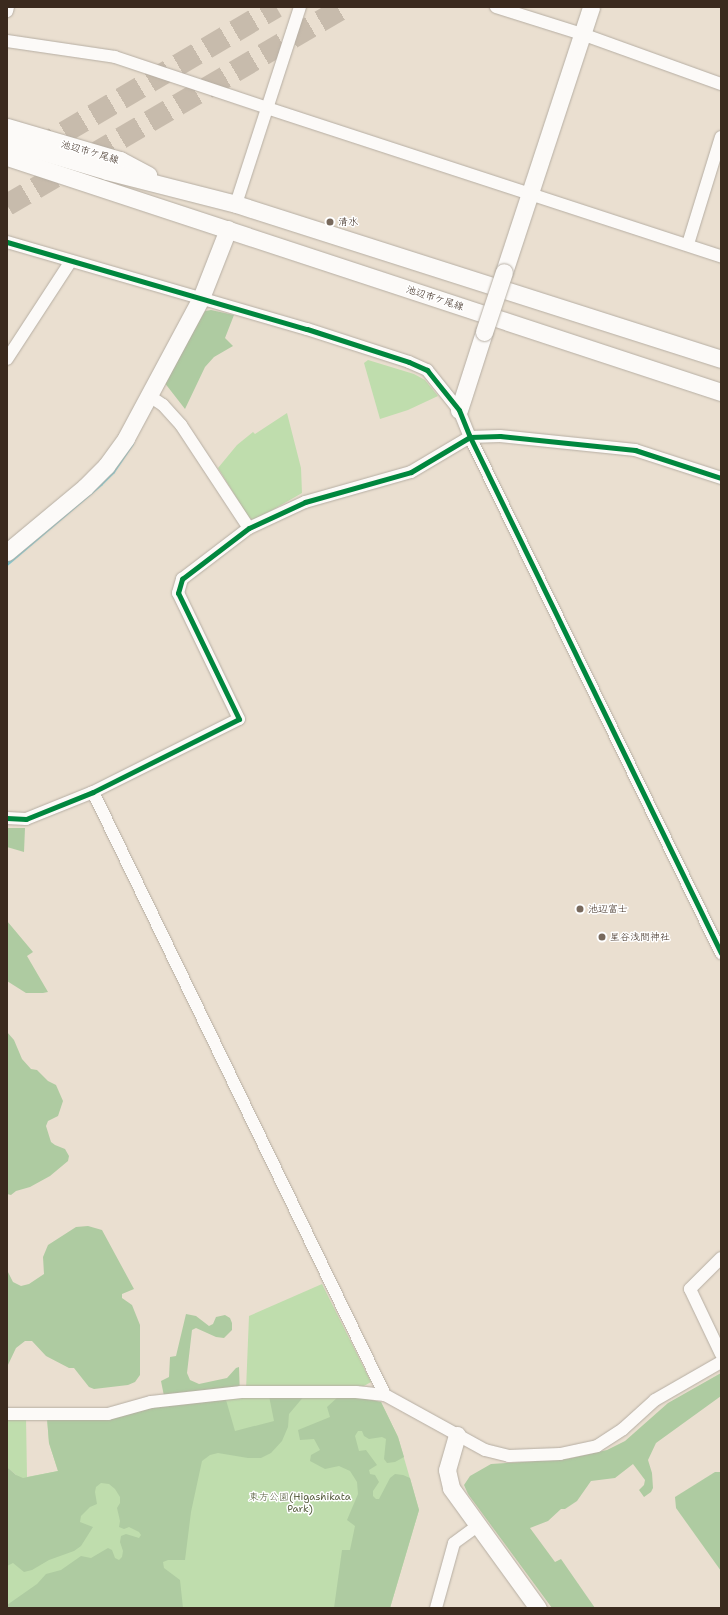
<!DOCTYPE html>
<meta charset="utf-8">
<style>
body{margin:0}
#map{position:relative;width:728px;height:1615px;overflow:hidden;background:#eadfd0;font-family:"Shantell Sans","Klee One",sans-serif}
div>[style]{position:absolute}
.green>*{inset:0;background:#bfddad}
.forest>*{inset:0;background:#aecba1}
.stream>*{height:3.5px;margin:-1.75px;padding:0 1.75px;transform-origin:1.75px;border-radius:1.75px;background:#80c7cf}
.highway-tunnel>*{height:22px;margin-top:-11px;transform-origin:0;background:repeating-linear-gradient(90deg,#c7bbac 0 22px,transparent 0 33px)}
.roads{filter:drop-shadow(0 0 1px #b6aea3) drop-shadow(0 0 1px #b6aea3)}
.street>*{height:12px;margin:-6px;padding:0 6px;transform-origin:6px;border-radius:6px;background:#fcfaf8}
.secondary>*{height:17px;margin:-8.5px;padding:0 8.5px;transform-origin:8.5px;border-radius:8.5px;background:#fcfaf8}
.bridges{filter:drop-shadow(0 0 1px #b6aea3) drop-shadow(0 0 1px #b6aea3)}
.secondary-bridge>*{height:17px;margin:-8.5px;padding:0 8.5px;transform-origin:8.5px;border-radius:8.5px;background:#fcfaf8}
.cycleway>*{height:5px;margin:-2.5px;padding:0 2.5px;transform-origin:2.5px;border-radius:2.5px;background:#00873e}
.dots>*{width:11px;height:11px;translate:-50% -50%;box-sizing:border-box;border:2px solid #fff;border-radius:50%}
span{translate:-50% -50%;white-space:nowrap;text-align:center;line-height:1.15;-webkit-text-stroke:3px #fff;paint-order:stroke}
.street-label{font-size:10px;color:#3b2a1e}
.poi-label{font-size:10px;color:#3b2a1e}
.left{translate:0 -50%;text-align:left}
.park-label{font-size:10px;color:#585f40}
.frame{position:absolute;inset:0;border:8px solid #3b2a1e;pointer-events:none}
</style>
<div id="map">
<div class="green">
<div style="clip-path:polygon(368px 360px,414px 374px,425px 380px,438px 396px,408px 410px,380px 419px,364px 363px)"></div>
<div style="clip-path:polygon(287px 413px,301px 468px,302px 493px,255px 520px,249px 518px,218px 468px,237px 445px,253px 432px,255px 434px)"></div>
<div style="clip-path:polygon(322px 1284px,371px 1382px,364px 1386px,246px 1390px,249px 1316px)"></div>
<div style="clip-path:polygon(305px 1395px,381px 1402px,398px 1437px,419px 1510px,390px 1608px,7px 1608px,7px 1487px,16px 1475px,7px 1467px,7px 1416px,26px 1417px,27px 1477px,58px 1471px,49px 1443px,47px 1418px,240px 1397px)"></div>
</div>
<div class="forest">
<div style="clip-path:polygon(211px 310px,234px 315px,225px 338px,233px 346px,214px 357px,205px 367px,185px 409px,164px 382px,205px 311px)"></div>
<div style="clip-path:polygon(7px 828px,25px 828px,24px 852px,7px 847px)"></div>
<div style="clip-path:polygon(7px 921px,33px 952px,27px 956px,48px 992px,43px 993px,26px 993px,7px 981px)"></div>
<div style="clip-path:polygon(7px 1032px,14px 1040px,22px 1059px,31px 1069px,37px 1070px,48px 1081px,56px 1085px,63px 1101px,58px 1116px,48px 1121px,46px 1126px,51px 1142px,55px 1145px,65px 1149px,69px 1156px,68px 1161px,50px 1176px,30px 1187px,16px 1191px,11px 1195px,7px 1194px)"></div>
<div style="clip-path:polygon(88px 1226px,102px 1230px,134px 1289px,122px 1294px,122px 1298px,132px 1305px,140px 1325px,140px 1375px,135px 1382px,128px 1385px,94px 1389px,89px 1387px,74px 1368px,69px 1368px,46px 1356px,32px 1341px,25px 1341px,16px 1348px,7px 1367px,7px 1270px,13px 1282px,21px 1286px,29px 1284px,44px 1274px,43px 1257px,48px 1245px,76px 1227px)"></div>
<div style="clip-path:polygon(186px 1314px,196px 1316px,209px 1326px,213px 1324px,216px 1317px,225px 1315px,230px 1318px,232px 1323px,232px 1330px,224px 1338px,216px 1337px,196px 1328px,192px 1330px,187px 1373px,190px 1380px,199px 1384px,227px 1378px,236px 1368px,239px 1367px,240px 1397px,226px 1400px,235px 1431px,274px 1421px,269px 1396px,305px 1395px,289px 1414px,288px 1427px,282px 1441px,271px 1453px,261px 1458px,248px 1458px,218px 1453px,210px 1455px,202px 1461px,191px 1512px,185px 1560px,168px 1560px,163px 1562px,164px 1568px,180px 1580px,183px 1608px,7px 1608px,7px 1605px,37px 1584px,46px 1574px,61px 1570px,81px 1556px,91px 1558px,108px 1548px,112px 1550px,115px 1558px,119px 1560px,122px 1557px,123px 1551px,120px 1542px,121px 1536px,126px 1534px,139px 1538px,141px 1535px,139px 1532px,129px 1527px,124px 1529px,119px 1527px,120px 1521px,117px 1508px,120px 1503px,120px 1497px,115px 1489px,109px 1484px,101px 1483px,96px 1487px,95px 1492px,97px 1504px,90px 1507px,81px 1516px,80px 1522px,93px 1527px,81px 1546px,74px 1551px,49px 1560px,32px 1570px,24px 1572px,13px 1563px,7px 1566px,7px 1467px,16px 1475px,23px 1478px,58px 1471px,49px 1443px,47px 1418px,108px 1416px,164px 1396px,161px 1381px,169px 1377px,170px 1357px,176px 1356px)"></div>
<div style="clip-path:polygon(721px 1373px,721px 1396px,656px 1443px,648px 1460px,652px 1473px,653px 1488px,651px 1492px,644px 1497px,639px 1490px,644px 1485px,645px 1480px,633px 1464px,615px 1478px,591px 1481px,577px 1501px,565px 1509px,561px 1509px,548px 1521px,530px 1528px,555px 1562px,561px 1559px,595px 1608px,552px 1608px,468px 1494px,464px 1485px,470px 1476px,491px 1464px,567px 1459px,607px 1450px,625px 1441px,668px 1403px)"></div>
<div style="clip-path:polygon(339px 1396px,354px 1396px,381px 1402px,398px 1437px,404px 1457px,395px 1462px,387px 1463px,384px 1459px,386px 1439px,382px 1437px,369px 1439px,364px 1436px,362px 1431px,358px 1431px,355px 1436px,359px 1451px,366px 1450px,377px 1465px,369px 1470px,370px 1474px,375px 1475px,379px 1482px,373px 1491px,373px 1496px,376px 1499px,379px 1499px,390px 1478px,395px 1474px,403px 1475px,410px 1478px,419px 1510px,390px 1608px,334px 1608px,342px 1550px,350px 1550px,355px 1526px,347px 1520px,358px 1494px,357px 1482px,350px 1471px,339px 1466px,325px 1469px,310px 1461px,311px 1455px,320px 1450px,314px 1439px,300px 1440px,298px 1430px,330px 1417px,327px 1407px)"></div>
<div style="clip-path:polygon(715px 1472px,721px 1472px,721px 1571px,676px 1508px,675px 1497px)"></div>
</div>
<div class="stream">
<div style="left:7px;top:564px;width:123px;rotate:-40.4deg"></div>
<div style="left:101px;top:484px;width:17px;rotate:-45deg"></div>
<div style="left:113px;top:472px;width:34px;rotate:-56deg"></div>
</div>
<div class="highway-tunnel">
<div style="left:36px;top:149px;width:279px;rotate:-30.6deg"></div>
<div style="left:7px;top:205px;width:391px;rotate:-30.4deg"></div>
</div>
<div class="roads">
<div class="street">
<div style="left:496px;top:7px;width:90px;rotate:17.4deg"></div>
<div style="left:582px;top:34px;width:148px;rotate:19.8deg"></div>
<div style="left:7px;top:11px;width:4px;rotate:-76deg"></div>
<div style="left:7px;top:41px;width:109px;rotate:8.4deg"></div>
<div style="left:115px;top:57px;width:160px;rotate:18.5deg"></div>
<div style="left:267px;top:108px;width:478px;rotate:18.1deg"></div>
<div style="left:236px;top:204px;width:207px;rotate:-72deg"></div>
<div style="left:7px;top:242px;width:312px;rotate:16.2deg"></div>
<div style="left:307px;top:329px;width:107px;rotate:17.9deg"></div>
<div style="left:409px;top:362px;width:20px;rotate:24deg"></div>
<div style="left:427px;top:370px;width:51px;rotate:51.3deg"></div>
<div style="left:459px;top:410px;width:29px;rotate:68deg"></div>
<div style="left:470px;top:437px;width:574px;rotate:64.06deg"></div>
<div style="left:688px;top:244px;width:112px;rotate:-72.9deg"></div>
<div style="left:7px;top:359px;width:117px;rotate:-56.9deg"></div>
<div style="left:148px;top:395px;width:18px;rotate:34deg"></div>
<div style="left:163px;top:405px;width:27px;rotate:48deg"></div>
<div style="left:181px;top:425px;width:123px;rotate:56.6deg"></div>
<div style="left:93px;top:792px;width:670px;rotate:64.16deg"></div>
<div style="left:7px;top:818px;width:19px;rotate:3deg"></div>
<div style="left:26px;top:819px;width:72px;rotate:-21.9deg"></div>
<div style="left:93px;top:792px;width:163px;rotate:-26.6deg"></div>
<div style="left:239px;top:719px;width:140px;rotate:-115.8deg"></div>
<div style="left:178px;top:593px;width:15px;rotate:-74deg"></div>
<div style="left:182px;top:579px;width:84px;rotate:-37.3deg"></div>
<div style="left:249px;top:528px;width:62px;rotate:-24.9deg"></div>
<div style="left:305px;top:502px;width:110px;rotate:-15.8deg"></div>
<div style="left:411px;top:472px;width:69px;rotate:-30.7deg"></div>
<div style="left:470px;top:437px;width:30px;rotate:-2deg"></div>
<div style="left:500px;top:436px;width:136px;rotate:5.9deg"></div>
<div style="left:635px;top:450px;width:90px;rotate:18deg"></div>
<div style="left:721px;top:1258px;width:44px;rotate:135deg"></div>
<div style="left:690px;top:1289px;width:72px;rotate:64.5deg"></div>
<div style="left:7px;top:1414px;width:101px"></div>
<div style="left:108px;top:1414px;width:45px;rotate:-15.6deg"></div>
<div style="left:151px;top:1402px;width:91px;rotate:-6.3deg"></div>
<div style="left:241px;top:1392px;width:115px"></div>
<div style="left:356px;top:1392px;width:29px;rotate:6deg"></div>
<div style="left:385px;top:1395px;width:114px;rotate:28.8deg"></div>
<div style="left:485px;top:1450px;width:25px;rotate:14deg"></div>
<div style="left:509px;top:1456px;width:51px;rotate:-2.2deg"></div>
<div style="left:560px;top:1454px;width:38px;rotate:-12deg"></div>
<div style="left:597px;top:1446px;width:31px;rotate:-33deg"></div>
<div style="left:623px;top:1429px;width:43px;rotate:-42.2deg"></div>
<div style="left:655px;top:1400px;width:76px;rotate:-29.9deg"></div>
<div style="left:436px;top:1608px;width:67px;rotate:-74.5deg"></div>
<div style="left:454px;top:1543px;width:29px;rotate:-36deg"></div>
</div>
<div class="secondary">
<div style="left:7px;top:127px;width:118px;rotate:16.3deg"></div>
<div style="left:120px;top:160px;width:32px;rotate:28deg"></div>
<div style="left:7px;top:141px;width:104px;rotate:16.7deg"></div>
<div style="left:107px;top:171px;width:133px;rotate:14.3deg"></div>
<div style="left:236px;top:204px;width:509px;rotate:17.72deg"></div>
<div style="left:7px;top:157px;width:752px;rotate:18.22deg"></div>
<div style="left:504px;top:272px;width:279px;rotate:-71.8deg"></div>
<div style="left:459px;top:410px;width:82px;rotate:-72.2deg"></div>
<div style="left:7px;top:552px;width:102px;rotate:-39.8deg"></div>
<div style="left:85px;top:487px;width:30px;rotate:-45deg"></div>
<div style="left:106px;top:466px;width:34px;rotate:-54deg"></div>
<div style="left:126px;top:438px;width:159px;rotate:-61.8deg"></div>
<div style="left:201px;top:298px;width:74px;rotate:-68.6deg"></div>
<div style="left:457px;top:1435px;width:36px;rotate:106deg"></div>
<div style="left:447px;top:1470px;width:18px;rotate:77deg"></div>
<div style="left:451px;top:1488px;width:148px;rotate:54.1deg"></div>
</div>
</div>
<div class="bridges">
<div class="secondary-bridge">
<div style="left:484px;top:332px;width:63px;rotate:-71.6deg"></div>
</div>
</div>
<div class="cycleway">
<div style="left:7px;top:242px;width:312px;rotate:16.2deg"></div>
<div style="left:307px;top:329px;width:107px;rotate:17.9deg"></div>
<div style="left:409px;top:362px;width:20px;rotate:24deg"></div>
<div style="left:427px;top:370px;width:51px;rotate:51.3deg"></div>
<div style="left:459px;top:410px;width:29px;rotate:68deg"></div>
<div style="left:470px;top:437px;width:574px;rotate:64.06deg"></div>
<div style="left:7px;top:818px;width:19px;rotate:3deg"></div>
<div style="left:26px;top:819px;width:72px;rotate:-21.9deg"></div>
<div style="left:93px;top:792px;width:163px;rotate:-26.6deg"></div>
<div style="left:239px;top:719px;width:140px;rotate:-115.8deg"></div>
<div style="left:178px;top:593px;width:15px;rotate:-74deg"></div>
<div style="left:182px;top:579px;width:84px;rotate:-37.3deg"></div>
<div style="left:249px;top:528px;width:62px;rotate:-24.9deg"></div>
<div style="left:305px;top:502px;width:110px;rotate:-15.8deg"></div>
<div style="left:411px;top:472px;width:69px;rotate:-30.7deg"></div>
<div style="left:470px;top:437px;width:30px;rotate:-2deg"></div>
<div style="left:500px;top:436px;width:136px;rotate:5.9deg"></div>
<div style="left:635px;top:450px;width:90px;rotate:18deg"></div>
</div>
<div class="dots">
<div style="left:330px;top:222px;background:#78695c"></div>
<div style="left:580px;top:909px;background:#78695c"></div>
<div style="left:602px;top:937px;background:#78695c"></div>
</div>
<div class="street-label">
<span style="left:90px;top:152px;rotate:16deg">池辺市ケ尾線</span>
<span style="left:435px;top:298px;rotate:18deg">池辺市ケ尾線</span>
</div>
<div class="poi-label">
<span class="left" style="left:338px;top:222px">清水</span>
<span class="left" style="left:588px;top:909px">池辺富士</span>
<span class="left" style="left:610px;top:937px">星谷浅間神社</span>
</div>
<div class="park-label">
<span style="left:300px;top:1502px">東方公園(Higashikata<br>Park)</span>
</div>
<div class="frame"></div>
</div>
